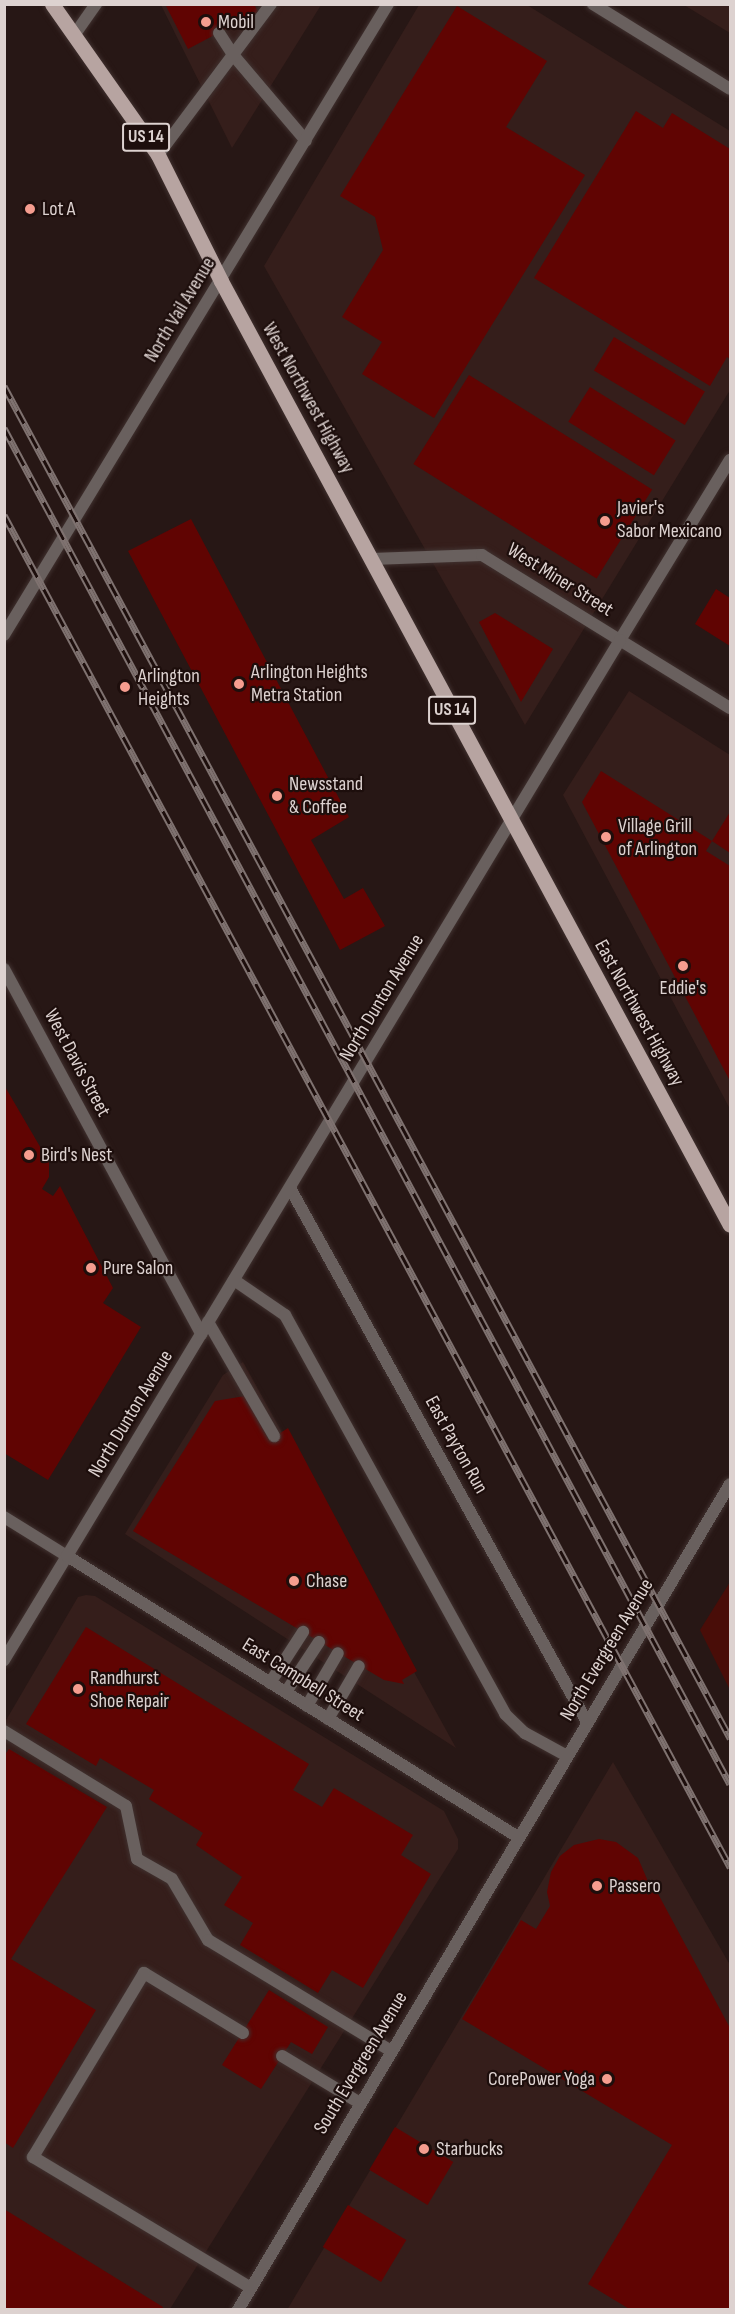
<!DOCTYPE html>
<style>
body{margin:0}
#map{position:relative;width:735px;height:2314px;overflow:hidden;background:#271715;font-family:"Sofia Sans Condensed",sans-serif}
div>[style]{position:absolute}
.built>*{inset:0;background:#351e1b}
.green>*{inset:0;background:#490d08}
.building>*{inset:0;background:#600402;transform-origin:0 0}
.roads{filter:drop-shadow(0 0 2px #40312f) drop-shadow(0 0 2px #40312f)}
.service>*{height:12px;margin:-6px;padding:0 6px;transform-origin:6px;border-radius:6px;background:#69605e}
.minor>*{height:12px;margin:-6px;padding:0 6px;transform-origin:6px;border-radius:6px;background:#69605e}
.tertiary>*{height:12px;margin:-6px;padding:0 6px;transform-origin:6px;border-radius:6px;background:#69605e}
.primary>*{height:15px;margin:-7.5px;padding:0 7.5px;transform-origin:7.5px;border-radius:7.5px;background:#b7a4a1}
.rail>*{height:7px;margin-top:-3.5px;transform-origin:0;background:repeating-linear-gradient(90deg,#1d0e0c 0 14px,#7f7270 0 28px);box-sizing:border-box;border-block:2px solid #7f7270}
.dots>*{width:16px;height:16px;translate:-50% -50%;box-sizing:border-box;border:3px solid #1d0e0c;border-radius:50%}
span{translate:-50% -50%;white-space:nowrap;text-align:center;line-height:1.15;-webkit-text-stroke:4.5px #1d0e0c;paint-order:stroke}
.shield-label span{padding:2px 4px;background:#1d0e0c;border:2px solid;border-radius:4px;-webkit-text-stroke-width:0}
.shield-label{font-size:18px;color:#ddd2d0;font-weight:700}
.poi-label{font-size:20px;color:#ddd2d0}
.left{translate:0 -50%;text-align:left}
.right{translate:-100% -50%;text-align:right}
.street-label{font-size:20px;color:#ddd2d0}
.frame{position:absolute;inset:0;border:6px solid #ddd2d0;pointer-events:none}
</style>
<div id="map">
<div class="built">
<div style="clip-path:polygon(161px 5px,321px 5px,232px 148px)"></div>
<div style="clip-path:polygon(419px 5px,527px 5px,730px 131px,730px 390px,525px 725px,264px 266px)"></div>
<div style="clip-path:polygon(684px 5px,730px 5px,730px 33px)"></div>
<div style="clip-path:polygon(629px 691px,730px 755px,730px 1109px,563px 795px)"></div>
<div style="clip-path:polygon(243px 1362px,456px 1748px,125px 1534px,223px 1375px)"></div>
<div style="clip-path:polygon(86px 1595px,95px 1596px,444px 1811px,458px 1839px,458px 1849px,170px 2309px,5px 2310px,5px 1722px,78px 1597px)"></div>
<div style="clip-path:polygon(613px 1762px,730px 1965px,730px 2309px,287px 2310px)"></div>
</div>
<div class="green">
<div style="clip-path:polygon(730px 1582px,730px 1690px,700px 1630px)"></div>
</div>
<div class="building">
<div style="clip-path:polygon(165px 4px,254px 4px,258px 12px,188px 49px)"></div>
<div style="clip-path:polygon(457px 6px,547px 61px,506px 127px,585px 175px,434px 418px,362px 374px,382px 342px,342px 317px,383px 250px,375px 217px,340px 196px)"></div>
<div style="clip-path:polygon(636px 111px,663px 128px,672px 113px,730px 149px,730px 359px,727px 357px,710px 386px,534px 278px)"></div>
<div style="left:614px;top:337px;width:106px;height:39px;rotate:31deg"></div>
<div style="left:469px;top:375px;width:216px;height:105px;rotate:32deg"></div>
<div style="left:590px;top:387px;width:101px;height:41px;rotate:32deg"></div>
<div style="clip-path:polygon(191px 519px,349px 817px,311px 840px,344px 899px,363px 888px,385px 926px,340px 950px,128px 551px)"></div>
<div style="clip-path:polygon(716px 589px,730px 598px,730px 646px,695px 624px)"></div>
<div style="clip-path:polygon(495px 613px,553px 649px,521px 702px,479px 622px)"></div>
<div style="clip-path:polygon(601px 771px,712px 841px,706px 851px,730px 866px,730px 1081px,582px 802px)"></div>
<div style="clip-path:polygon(730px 812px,730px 853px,712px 841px)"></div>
<div style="clip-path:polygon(4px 1085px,49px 1162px,49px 1177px,42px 1189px,53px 1196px,60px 1186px,113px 1288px,103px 1303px,141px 1327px,48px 1480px,4px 1453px)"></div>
<div style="clip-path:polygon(245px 1396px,269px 1440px,288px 1428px,417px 1671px,402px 1680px,404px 1684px,384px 1680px,133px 1531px,215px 1401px)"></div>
<div style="clip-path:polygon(86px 1627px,309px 1764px,293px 1790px,322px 1807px,334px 1788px,413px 1835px,401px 1855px,431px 1874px,363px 1988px,332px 1970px,318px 1993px,240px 1945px,253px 1923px,224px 1905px,242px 1877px,196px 1845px,203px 1833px,149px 1799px,154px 1790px,100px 1758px,96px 1766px,26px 1724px)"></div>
<div style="clip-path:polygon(9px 1749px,107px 1807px,11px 1959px,96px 2010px,13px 2148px,4px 2142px,4px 1756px)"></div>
<div style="clip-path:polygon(599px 1839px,616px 1842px,638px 1858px,647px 1879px,647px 1895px,656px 1890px,730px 2028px,730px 2310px,631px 2310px,588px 2284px,672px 2145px,462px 2019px,521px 1920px,536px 1929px,550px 1906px,547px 1892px,551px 1872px,560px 1856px,574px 1845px)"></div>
<div style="clip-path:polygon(269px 1990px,328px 2027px,312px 2054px,291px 2042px,261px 2089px,222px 2065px)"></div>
<div style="left:395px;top:2127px;width:68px;height:50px;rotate:31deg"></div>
<div style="left:348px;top:2205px;width:68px;height:49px;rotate:31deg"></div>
<div style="clip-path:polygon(4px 2209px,163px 2307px,162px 2310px,4px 2310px)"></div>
</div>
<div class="roads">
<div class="service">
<div style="left:219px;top:33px;width:27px;rotate:57deg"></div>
<div style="left:234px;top:56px;width:111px;rotate:49.7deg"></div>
<div style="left:75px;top:34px;width:37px;rotate:-55deg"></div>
<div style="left:158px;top:155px;width:189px;rotate:-53.2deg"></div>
<div style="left:234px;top:1280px;width:62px;rotate:34.5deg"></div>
<div style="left:285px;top:1315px;width:456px;rotate:61.1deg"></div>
<div style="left:505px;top:1714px;width:28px;rotate:44deg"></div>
<div style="left:525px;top:1733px;width:48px;rotate:28.7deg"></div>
<div style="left:208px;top:1322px;width:132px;rotate:59.9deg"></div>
<div style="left:270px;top:1683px;width:61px;rotate:-57.1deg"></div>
<div style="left:286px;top:1692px;width:60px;rotate:-56.6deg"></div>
<div style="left:307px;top:1706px;width:61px;rotate:-59.7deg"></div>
<div style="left:328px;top:1719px;width:61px;rotate:-59.7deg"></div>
<div style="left:4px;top:1731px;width:143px;rotate:31.6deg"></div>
<div style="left:126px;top:1806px;width:54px;rotate:78.3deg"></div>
<div style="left:137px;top:1859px;width:40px;rotate:29.7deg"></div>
<div style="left:172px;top:1879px;width:71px;rotate:59.5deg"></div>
<div style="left:208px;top:1940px;width:214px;rotate:31.2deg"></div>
<div style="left:243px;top:2033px;width:116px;rotate:-148.8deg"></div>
<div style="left:144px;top:1973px;width:215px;rotate:121.1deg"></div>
<div style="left:33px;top:2157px;width:254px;rotate:31deg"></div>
<div style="left:282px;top:2056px;width:91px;rotate:31.1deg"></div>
</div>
<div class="minor">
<div style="left:593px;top:4px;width:161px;rotate:31.8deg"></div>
<div style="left:371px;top:559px;width:111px;rotate:-2.1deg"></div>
<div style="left:482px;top:555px;width:291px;rotate:31.7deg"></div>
<div style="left:4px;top:635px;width:739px;rotate:-58.68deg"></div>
<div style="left:620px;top:640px;width:211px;rotate:-58.6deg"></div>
<div style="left:4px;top:969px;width:415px;rotate:61.6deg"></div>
<div style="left:290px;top:1188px;width:611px;rotate:60.92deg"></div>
<div style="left:4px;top:1517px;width:74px;rotate:31.8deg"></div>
<div style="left:67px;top:1556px;width:122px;rotate:121.2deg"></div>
</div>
<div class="tertiary">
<div style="left:518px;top:1837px;width:531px;rotate:-148.07deg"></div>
<div style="left:67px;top:1556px;width:1070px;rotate:-58.88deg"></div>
<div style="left:238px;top:2310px;width:961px;rotate:-59.22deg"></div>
</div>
<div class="primary">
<div style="left:52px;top:4px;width:184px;rotate:54.9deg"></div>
<div style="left:158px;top:155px;width:141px;rotate:63.4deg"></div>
<div style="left:221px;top:281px;width:1072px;rotate:61.67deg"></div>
</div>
</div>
<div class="rail">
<div style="left:4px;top:386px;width:1535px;rotate:61.76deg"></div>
<div style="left:4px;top:428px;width:1538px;rotate:61.84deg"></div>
<div style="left:4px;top:515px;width:1535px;rotate:61.76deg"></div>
</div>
<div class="dots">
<div style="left:206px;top:22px;background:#f59d8f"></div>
<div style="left:30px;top:209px;background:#f59d8f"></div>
<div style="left:605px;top:521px;background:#f59d8f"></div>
<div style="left:239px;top:684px;background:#f59d8f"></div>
<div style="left:125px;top:687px;background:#f59d8f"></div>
<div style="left:277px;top:796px;background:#f59d8f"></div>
<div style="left:606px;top:837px;background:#f59d8f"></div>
<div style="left:683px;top:966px;background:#f59d8f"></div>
<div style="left:29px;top:1155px;background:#f59d8f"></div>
<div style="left:91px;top:1268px;background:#f59d8f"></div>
<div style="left:294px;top:1581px;background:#f59d8f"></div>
<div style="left:78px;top:1689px;background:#f59d8f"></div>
<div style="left:597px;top:1886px;background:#f59d8f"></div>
<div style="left:607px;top:2079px;background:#f59d8f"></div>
<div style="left:424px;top:2149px;background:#f59d8f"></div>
</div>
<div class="shield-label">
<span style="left:146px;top:137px">US 14</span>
<span style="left:452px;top:710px">US 14</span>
</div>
<div class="poi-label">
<span class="left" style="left:218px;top:22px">Mobil</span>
<span class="left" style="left:42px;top:209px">Lot A</span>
<span class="left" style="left:617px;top:520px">Javier's<br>Sabor Mexicano</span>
<span class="left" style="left:251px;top:684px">Arlington Heights<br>Metra Station</span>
<span class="left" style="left:138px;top:688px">Arlington<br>Heights</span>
<span class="left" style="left:289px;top:796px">Newsstand<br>&amp; Coffee</span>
<span class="left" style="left:618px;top:838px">Village Grill<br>of Arlington</span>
<span style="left:683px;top:988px">Eddie's</span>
<span class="left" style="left:41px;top:1155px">Bird's Nest</span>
<span class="left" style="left:103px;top:1268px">Pure Salon</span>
<span class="left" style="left:306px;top:1581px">Chase</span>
<span class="left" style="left:90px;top:1690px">Randhurst<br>Shoe Repair</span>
<span class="left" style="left:609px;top:1886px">Passero</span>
<span class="right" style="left:595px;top:2079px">CorePower Yoga</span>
<span class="left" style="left:436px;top:2149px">Starbucks</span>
</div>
<div class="street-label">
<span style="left:180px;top:310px;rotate:-59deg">North Vail Avenue</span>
<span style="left:308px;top:398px;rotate:61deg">West Northwest Highway</span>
<span style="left:560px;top:580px;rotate:32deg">West Miner Street</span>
<span style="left:382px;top:998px;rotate:-59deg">North Dunton Avenue</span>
<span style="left:639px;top:1013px;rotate:61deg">East Northwest Highway</span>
<span style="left:77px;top:1063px;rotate:62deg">West Davis Street</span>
<span style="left:131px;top:1414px;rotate:-59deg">North Dunton Avenue</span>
<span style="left:456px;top:1445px;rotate:61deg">East Payton Run</span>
<span style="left:607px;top:1650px;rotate:-59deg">North Evergreen Avenue</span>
<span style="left:303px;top:1680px;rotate:32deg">East Campbell Street</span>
<span style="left:361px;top:2063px;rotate:-59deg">South Evergreen Avenue</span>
</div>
<div class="frame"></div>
</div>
